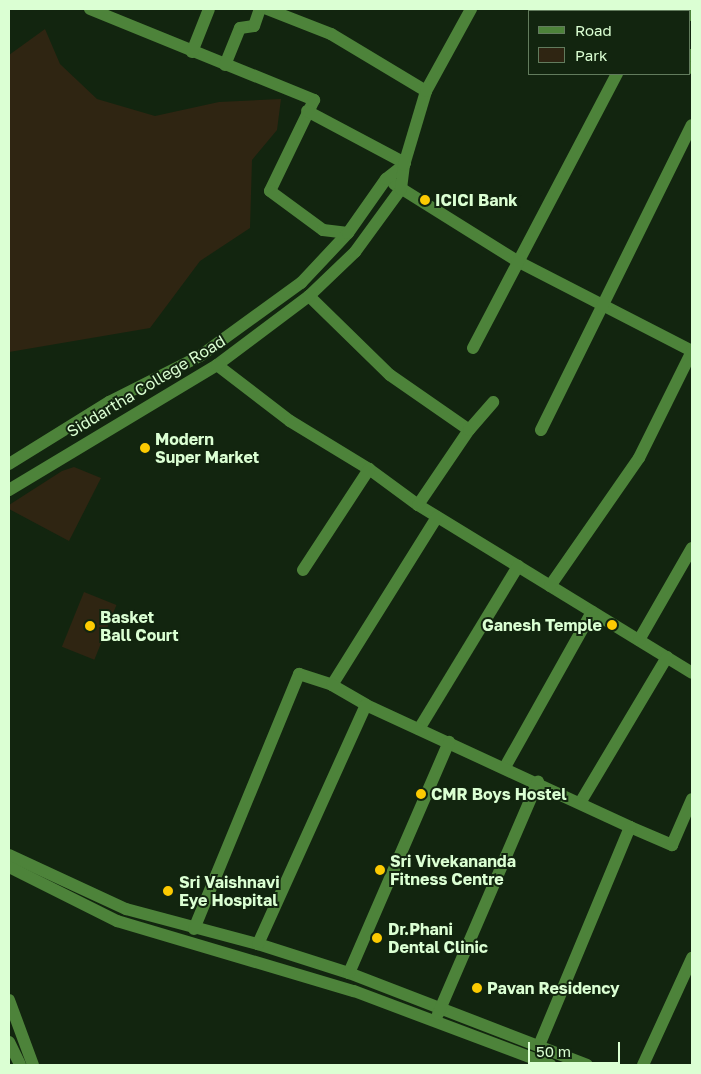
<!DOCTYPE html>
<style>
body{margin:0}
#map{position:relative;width:701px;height:1074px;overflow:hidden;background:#12250f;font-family:"Golos Text",sans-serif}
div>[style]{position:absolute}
.green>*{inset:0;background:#2f2512;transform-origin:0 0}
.minor>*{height:12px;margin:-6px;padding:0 6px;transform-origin:6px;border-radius:6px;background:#4d833a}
.dots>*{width:14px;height:14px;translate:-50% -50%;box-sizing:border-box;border:2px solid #12250f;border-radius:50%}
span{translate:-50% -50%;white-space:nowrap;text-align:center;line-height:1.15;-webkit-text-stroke:4px #12250f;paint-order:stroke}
.poi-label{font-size:16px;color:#dbffd3;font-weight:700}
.left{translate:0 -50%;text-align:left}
.right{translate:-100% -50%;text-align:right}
.street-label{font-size:16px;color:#dbffd3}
.frame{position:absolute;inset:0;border:10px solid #dbffd3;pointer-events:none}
.legend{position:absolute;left:528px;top:10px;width:162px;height:65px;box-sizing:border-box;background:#12250f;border:1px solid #627c5d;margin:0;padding:6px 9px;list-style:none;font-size:15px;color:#dbffd3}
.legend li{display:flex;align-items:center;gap:10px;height:25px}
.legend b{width:25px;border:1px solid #627c5d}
.scale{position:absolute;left:528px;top:1042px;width:92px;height:22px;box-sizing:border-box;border:2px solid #dbffd3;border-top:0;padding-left:6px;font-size:15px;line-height:18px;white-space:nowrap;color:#dbffd3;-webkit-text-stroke:4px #12250f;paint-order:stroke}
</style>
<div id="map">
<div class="green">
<div style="clip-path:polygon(45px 29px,60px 64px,97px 99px,155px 116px,219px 102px,281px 99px,277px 130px,252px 160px,250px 228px,200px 261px,150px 328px,9px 352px,9px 55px)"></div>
<div style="clip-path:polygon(74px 467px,101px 478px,69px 541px,9px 509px,9px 505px,62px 471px)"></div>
<div style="left:84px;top:592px;width:35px;height:59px;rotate:22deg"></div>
</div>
<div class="minor">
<div style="left:90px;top:9px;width:242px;rotate:22.1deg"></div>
<div style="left:314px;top:100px;width:101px;rotate:115.8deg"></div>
<div style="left:270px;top:191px;width:66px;rotate:36.3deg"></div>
<div style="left:323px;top:230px;width:25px;rotate:7deg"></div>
<div style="left:267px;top:9px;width:69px;rotate:21.3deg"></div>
<div style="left:331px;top:34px;width:111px;rotate:31deg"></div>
<div style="left:536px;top:9px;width:6px;rotate:18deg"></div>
<div style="left:581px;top:9px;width:6px;rotate:18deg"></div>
<div style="left:690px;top:15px;width:6px;rotate:-72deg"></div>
<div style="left:192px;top:52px;width:46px;rotate:-68.4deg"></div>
<div style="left:690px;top:55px;width:2px"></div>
<div style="left:225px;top:65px;width:40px;rotate:-68deg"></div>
<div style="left:240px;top:28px;width:14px;rotate:-8deg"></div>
<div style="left:254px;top:26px;width:18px;rotate:-71deg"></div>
<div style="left:690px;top:67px;width:2px;rotate:27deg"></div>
<div style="left:307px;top:111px;width:111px;rotate:28deg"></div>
<div style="left:394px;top:184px;width:145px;rotate:32deg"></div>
<div style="left:517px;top:261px;width:197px;rotate:27.2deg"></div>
<div style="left:309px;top:296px;width:113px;rotate:44.3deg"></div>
<div style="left:390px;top:375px;width:96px;rotate:34.8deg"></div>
<div style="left:473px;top:348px;width:310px;rotate:-62.3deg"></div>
<div style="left:217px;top:365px;width:92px;rotate:37.5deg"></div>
<div style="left:290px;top:421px;width:92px;rotate:31.3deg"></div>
<div style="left:369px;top:469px;width:61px;rotate:36.3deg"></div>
<div style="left:418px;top:505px;width:321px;rotate:31.5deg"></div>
<div style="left:541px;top:430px;width:340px;rotate:-63.7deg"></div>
<div style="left:9px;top:464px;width:118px;rotate:-31.8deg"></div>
<div style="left:109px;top:402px;width:102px;rotate:-26.8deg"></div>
<div style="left:200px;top:356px;width:125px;rotate:-35.9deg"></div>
<div style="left:301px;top:283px;width:69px;rotate:-46.8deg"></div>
<div style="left:348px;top:233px;width:66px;rotate:-54.9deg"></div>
<div style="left:386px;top:179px;width:23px;rotate:-38deg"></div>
<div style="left:9px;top:490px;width:243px;rotate:-31deg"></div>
<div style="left:217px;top:365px;width:115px;rotate:-36.9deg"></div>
<div style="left:309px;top:296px;width:64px;rotate:-43.7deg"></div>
<div style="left:355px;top:252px;width:78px;rotate:-53.9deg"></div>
<div style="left:401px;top:189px;width:24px;rotate:-83deg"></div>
<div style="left:404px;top:165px;width:77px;rotate:-73.4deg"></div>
<div style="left:426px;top:91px;width:94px;rotate:-61.2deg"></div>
<div style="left:418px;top:505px;width:91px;rotate:-55.8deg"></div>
<div style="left:469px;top:430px;width:37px;rotate:-49deg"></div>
<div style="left:303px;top:570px;width:121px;rotate:-56.8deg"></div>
<div style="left:550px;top:586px;width:156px;rotate:-55.2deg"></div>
<div style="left:639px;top:458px;width:119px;rotate:-63.6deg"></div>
<div style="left:639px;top:640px;width:106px;rotate:-60.1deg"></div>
<div style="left:332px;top:685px;width:198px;rotate:-58deg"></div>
<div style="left:419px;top:729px;width:191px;rotate:-58.7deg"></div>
<div style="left:505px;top:767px;width:178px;rotate:-60.7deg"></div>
<div style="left:580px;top:803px;width:170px;rotate:-59.2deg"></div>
<div style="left:630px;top:827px;width:46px;rotate:23.2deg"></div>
<div style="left:672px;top:845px;width:50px;rotate:-66.5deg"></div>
<div style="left:9px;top:855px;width:129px;rotate:24.8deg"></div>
<div style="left:126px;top:909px;width:137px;rotate:14.9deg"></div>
<div style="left:258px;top:944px;width:96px;rotate:17.7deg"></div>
<div style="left:349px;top:973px;width:255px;rotate:21.1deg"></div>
<div style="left:9px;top:867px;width:121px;rotate:26.6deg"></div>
<div style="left:117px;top:921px;width:247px;rotate:16.5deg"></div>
<div style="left:354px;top:991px;width:210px;rotate:20.6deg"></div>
<div style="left:194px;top:929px;width:276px;rotate:-67.6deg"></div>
<div style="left:299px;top:674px;width:35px;rotate:18deg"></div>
<div style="left:332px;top:685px;width:39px;rotate:30deg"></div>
<div style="left:366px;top:705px;width:291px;rotate:24.8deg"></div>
<div style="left:630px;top:827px;width:237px;rotate:112.6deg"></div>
<div style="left:258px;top:944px;width:262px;rotate:-65.7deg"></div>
<div style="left:349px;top:973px;width:252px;rotate:-66.6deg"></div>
<div style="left:9px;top:1000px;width:69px;rotate:69.7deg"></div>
<div style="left:438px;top:1014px;width:253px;rotate:-66.7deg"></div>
<div style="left:9px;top:1042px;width:25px;rotate:64deg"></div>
<div style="left:643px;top:1065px;width:118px;rotate:-65.4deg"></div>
</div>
<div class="dots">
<div style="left:425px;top:200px;background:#fcca02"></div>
<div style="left:145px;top:448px;background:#fcca02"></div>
<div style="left:612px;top:625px;background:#fcca02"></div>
<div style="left:90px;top:626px;background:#fcca02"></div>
<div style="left:421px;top:794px;background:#fcca02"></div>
<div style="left:380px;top:870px;background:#fcca02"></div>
<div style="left:168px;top:891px;background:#fcca02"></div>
<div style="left:377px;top:938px;background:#fcca02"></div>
<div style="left:477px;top:988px;background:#fcca02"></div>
</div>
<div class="poi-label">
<span class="left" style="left:435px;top:200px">ICICI Bank</span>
<span class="left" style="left:155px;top:448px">Modern<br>Super Market</span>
<span class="left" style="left:100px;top:626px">Basket<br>Ball Court</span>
<span class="right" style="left:602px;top:625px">Ganesh Temple</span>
<span class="left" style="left:431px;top:794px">CMR Boys Hostel</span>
<span class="left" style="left:390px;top:870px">Sri Vivekananda<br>Fitness Centre</span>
<span class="left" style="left:179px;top:891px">Sri Vaishnavi<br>Eye Hospital</span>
<span class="left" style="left:388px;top:938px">Dr.Phani<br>Dental Clinic</span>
<span class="left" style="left:487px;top:988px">Pavan Residency</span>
</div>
<div class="street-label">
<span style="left:146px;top:386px;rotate:-31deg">Siddartha College Road</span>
</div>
<div class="frame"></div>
<ul class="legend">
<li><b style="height:6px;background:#4d833a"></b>Road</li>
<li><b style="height:14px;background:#2f2512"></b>Park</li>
</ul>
<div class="scale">50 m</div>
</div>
